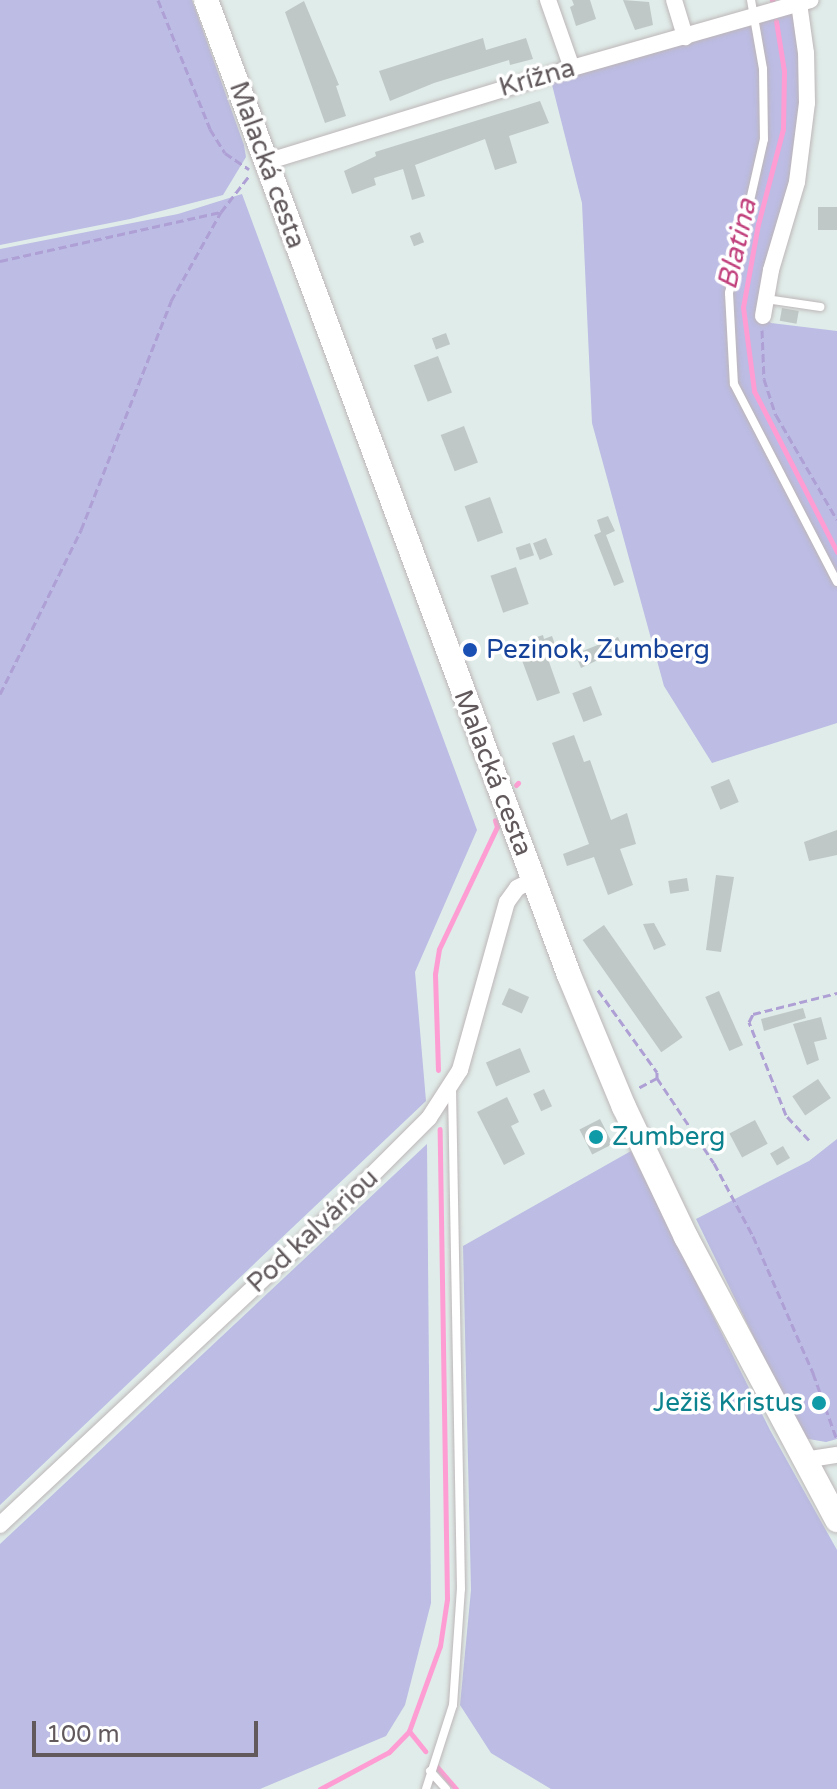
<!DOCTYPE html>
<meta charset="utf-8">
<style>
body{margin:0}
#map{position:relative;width:837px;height:1789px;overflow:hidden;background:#e0ece9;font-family:"Varela Round",sans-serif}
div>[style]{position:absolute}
.green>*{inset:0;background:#bcbce4}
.stream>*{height:5px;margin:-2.5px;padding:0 2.5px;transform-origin:2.5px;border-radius:2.5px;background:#fe9dd3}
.building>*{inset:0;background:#bfc8c6;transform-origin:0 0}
.path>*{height:3px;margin-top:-1.5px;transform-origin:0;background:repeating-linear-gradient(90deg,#ae9fd5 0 8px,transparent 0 12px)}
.roads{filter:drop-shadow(0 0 2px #bdb6b8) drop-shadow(0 0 2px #bdb6b8)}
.service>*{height:8px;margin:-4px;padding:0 4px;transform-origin:4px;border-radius:4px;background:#fff}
.minor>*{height:16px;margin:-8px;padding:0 8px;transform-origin:8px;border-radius:8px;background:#fff}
.secondary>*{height:24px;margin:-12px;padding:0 12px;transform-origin:12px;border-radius:12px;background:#fff}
.dots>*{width:22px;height:22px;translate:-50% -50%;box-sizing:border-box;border:4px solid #fff;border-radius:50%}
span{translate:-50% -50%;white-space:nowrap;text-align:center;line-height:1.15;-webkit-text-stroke:7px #fff;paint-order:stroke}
.street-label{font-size:26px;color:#61595c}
.transit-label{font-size:26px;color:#164399}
.left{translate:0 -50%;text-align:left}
.culture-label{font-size:26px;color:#0d838f}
.right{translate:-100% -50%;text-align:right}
.water-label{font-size:28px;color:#c1417d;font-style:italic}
.scale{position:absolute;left:32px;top:1721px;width:226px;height:36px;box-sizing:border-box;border:4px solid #61595c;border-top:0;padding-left:10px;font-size:24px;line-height:28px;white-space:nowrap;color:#61595c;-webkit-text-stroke:6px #fff;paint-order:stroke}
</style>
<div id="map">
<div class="green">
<div style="clip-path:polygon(0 0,192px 0,244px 145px,246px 157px,223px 195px,130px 219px,0 245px)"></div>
<div style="clip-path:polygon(798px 4px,807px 103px,763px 316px,771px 323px,837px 331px,837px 723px,712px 763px,664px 686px,592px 423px,582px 203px,548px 69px)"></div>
<div style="clip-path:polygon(242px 194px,477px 830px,415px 972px,426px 1101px,0 1505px,0 249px,178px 214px)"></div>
<div style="clip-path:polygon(837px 1139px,837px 1439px,826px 1442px,803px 1438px,696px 1219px,809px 1161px)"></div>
<div style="clip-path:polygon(427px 1144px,431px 1603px,405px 1705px,386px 1736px,260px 1789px,0 1789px,0 1544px)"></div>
<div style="clip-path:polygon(631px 1151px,770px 1430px,837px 1550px,837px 1789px,551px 1789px,491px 1753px,460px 1705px,471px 1590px,463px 1246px)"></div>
</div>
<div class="stream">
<div style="left:772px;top:0;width:1px;rotate:45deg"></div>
<div style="left:776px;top:21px;width:51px;rotate:80.9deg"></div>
<div style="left:784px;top:71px;width:58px;rotate:91deg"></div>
<div style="left:783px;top:129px;width:98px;rotate:104.7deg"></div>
<div style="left:758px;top:224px;width:84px;rotate:100.2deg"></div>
<div style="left:743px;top:307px;width:85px;rotate:82.5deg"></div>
<div style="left:754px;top:391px;width:181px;rotate:62.7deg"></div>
<div style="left:516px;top:785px;width:3px;rotate:-45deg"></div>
<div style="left:438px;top:1070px;width:96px;rotate:-91.8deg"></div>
<div style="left:435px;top:974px;width:25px;rotate:-81deg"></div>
<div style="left:439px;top:949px;width:135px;rotate:-64.6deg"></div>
<div style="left:497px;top:827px;width:7px;rotate:-106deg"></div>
<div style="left:409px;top:1731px;width:26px;rotate:51deg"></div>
<div style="left:437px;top:1767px;width:29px;rotate:49deg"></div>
<div style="left:320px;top:1789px;width:78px;rotate:-28.2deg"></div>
<div style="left:389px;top:1752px;width:29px;rotate:-46deg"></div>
<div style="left:409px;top:1731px;width:90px;rotate:-70deg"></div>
<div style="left:440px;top:1646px;width:48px;rotate:-81.5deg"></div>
<div style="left:447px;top:1599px;width:470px;rotate:-90.9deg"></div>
</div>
<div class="building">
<div style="clip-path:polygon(572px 0,590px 0,596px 19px,576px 26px,570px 7px,574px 5px)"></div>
<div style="clip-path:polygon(623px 0,649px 2px,653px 25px,635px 30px)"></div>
<div style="clip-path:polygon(304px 1px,339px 85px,336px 86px,346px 116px,325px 123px,285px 12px)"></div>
<div style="clip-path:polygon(483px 38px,486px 50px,526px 38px,533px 59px,510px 65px,509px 60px,434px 83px,390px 101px,379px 71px)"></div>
<div style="clip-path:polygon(540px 101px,549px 123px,509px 136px,517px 163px,495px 170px,485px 139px,415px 165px,425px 196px,412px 200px,403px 169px,374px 178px,376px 185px,352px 194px,344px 171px,376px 156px,375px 152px)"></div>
<div style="left:837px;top:207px;width:23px;height:19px;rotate:90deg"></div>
<div style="left:420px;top:232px;width:11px;height:11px;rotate:68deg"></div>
<div style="left:782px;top:308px;width:17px;height:13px;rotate:10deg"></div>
<div style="left:446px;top:333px;width:12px;height:15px;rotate:70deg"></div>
<div style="left:438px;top:356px;width:39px;height:26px;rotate:69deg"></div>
<div style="left:464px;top:426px;width:39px;height:25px;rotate:69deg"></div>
<div style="left:490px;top:497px;width:38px;height:27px;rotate:70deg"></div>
<div style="clip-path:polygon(608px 516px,615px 531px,606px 535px,624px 582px,614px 586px,594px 535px,601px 532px,597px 520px)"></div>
<div style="left:546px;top:538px;width:18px;height:14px;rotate:68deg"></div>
<div style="left:530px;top:543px;width:13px;height:15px;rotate:72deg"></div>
<div style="left:516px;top:567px;width:39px;height:27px;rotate:71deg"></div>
<div style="clip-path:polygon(543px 635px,544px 639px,552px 636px,559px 656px,548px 659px,560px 693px,537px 701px,516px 644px)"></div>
<div style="clip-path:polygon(618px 637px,623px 648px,581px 668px,575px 654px)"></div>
<div style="left:591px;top:686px;width:31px;height:20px;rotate:69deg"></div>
<div style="clip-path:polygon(574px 735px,584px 762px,590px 760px,611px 820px,627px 813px,636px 844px,620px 849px,633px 885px,608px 895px,594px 857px,567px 866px,563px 854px,589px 844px,552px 743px)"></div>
<div style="left:729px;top:779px;width:25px;height:20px;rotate:67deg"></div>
<div style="clip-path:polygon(837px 830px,837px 855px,809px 861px,804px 842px)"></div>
<div style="clip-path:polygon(716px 875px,734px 877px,721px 952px,706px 950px)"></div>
<div style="left:687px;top:878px;width:13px;height:19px;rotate:81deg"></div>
<div style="clip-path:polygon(654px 923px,666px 945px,654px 950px,643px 924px)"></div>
<div style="left:604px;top:925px;width:137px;height:26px;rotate:55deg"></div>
<div style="left:509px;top:988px;width:22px;height:18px;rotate:24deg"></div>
<div style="left:719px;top:991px;width:59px;height:15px;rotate:66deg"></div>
<div style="clip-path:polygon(803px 1008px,806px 1018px,764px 1031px,761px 1019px)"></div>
<div style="clip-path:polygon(821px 1017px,827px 1039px,814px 1042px,819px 1060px,807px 1065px,793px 1024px)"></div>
<div style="left:520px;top:1048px;width:26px;height:37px;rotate:67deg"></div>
<div style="left:818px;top:1079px;width:23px;height:31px;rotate:56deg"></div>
<div style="left:544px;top:1089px;width:19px;height:12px;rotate:65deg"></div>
<div style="clip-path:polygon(507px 1097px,519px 1122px,511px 1126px,525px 1154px,504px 1165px,477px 1112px)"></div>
<div style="left:600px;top:1119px;width:28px;height:23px;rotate:63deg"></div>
<div style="left:755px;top:1120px;width:27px;height:29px;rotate:62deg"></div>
<div style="left:783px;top:1146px;width:14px;height:15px;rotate:60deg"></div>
</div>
<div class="path">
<div style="left:158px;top:0;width:139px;rotate:68deg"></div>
<div style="left:210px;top:129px;width:28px;rotate:58deg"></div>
<div style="left:225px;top:153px;width:29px;rotate:34deg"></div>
<div style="left:0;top:261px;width:226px;rotate:-12.5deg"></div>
<div style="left:221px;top:212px;width:46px;rotate:-52.1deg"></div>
<div style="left:762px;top:330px;width:49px;rotate:87.7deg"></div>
<div style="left:764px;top:379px;width:38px;rotate:72deg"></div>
<div style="left:776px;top:415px;width:121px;rotate:59.8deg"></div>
<div style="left:0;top:694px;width:183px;rotate:-63.7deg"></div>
<div style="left:81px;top:530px;width:246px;rotate:-68.5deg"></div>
<div style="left:171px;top:301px;width:102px;rotate:-60.7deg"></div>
<div style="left:598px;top:990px;width:101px;rotate:54.3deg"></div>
<div style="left:657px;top:1072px;width:6px;rotate:90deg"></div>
<div style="left:657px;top:1078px;width:21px;rotate:152deg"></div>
<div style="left:657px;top:1078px;width:102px;rotate:56.2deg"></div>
<div style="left:714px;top:1163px;width:83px;rotate:61.9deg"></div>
<div style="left:753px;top:1236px;width:150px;rotate:66.3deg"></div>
<div style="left:813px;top:1373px;width:71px;rotate:70.3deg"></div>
<div style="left:809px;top:1140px;width:34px;rotate:-133deg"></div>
<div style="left:786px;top:1115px;width:100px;rotate:-111.7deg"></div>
<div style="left:749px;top:1022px;width:9px;rotate:-63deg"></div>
<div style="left:753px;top:1014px;width:87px;rotate:-14deg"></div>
</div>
<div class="roads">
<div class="service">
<div style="left:751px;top:0;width:70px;rotate:80.1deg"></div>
<div style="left:763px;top:69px;width:70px;rotate:89.2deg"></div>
<div style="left:764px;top:139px;width:158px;rotate:102.8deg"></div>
<div style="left:729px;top:293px;width:91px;rotate:86.9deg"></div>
<div style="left:734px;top:384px;width:223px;rotate:62.5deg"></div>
<div style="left:766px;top:299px;width:55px;rotate:8.4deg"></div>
<div style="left:430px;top:1771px;width:24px;rotate:48deg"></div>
<div style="left:426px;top:1789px;width:88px;rotate:-72.2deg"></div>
<div style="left:453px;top:1705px;width:116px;rotate:-86.1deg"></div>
<div style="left:461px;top:1589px;width:503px;rotate:-91.03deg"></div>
</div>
<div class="minor">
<div style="left:548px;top:0;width:72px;rotate:70.6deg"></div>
<div style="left:674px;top:0;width:39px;rotate:73deg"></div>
<div style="left:266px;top:162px;width:320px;rotate:-17.1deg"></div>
<div style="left:572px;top:68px;width:248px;rotate:-15.9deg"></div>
<div style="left:763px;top:316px;width:47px;rotate:-80.1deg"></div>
<div style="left:771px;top:270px;width:92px;rotate:-73.5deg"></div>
<div style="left:797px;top:182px;width:80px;rotate:-82.8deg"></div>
<div style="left:807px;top:103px;width:50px;rotate:-91.1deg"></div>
<div style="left:806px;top:53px;width:50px;rotate:-98deg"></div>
<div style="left:804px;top:1460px;width:33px;rotate:-9deg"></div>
<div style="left:0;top:1525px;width:473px;rotate:-43.1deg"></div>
<div style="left:345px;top:1202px;width:119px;rotate:-45deg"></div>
<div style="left:429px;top:1118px;width:57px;rotate:-57.1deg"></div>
<div style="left:460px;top:1070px;width:174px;rotate:-74.4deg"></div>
<div style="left:507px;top:902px;width:17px;rotate:-54deg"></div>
<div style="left:517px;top:888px;width:18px;rotate:-27deg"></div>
</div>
<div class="secondary">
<div style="left:206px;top:0;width:1040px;rotate:69.58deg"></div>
<div style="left:569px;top:975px;width:143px;rotate:67.4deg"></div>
<div style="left:624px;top:1107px;width:144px;rotate:64.5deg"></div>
<div style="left:686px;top:1237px;width:321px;rotate:61.9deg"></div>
</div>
</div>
<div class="dots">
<div style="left:470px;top:650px;background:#1a4fb4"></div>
<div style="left:596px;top:1137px;background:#0f9aa8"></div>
<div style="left:819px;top:1403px;background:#0f9aa8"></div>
</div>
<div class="street-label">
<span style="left:537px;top:78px;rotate:-16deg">Krížna</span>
<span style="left:267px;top:165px;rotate:70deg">Malacká cesta</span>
<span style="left:493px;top:773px;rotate:69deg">Malacká cesta</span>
<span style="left:313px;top:1231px;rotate:-43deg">Pod kalváriou</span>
</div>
<div class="transit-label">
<span class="left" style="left:486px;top:650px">Pezinok, Zumberg</span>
</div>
<div class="culture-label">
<span class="left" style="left:612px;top:1137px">Zumberg</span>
<span class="right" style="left:803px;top:1403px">Ježiš Kristus</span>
</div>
<div class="water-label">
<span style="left:737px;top:244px;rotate:-77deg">Blatina</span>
</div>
<div class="scale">100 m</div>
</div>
